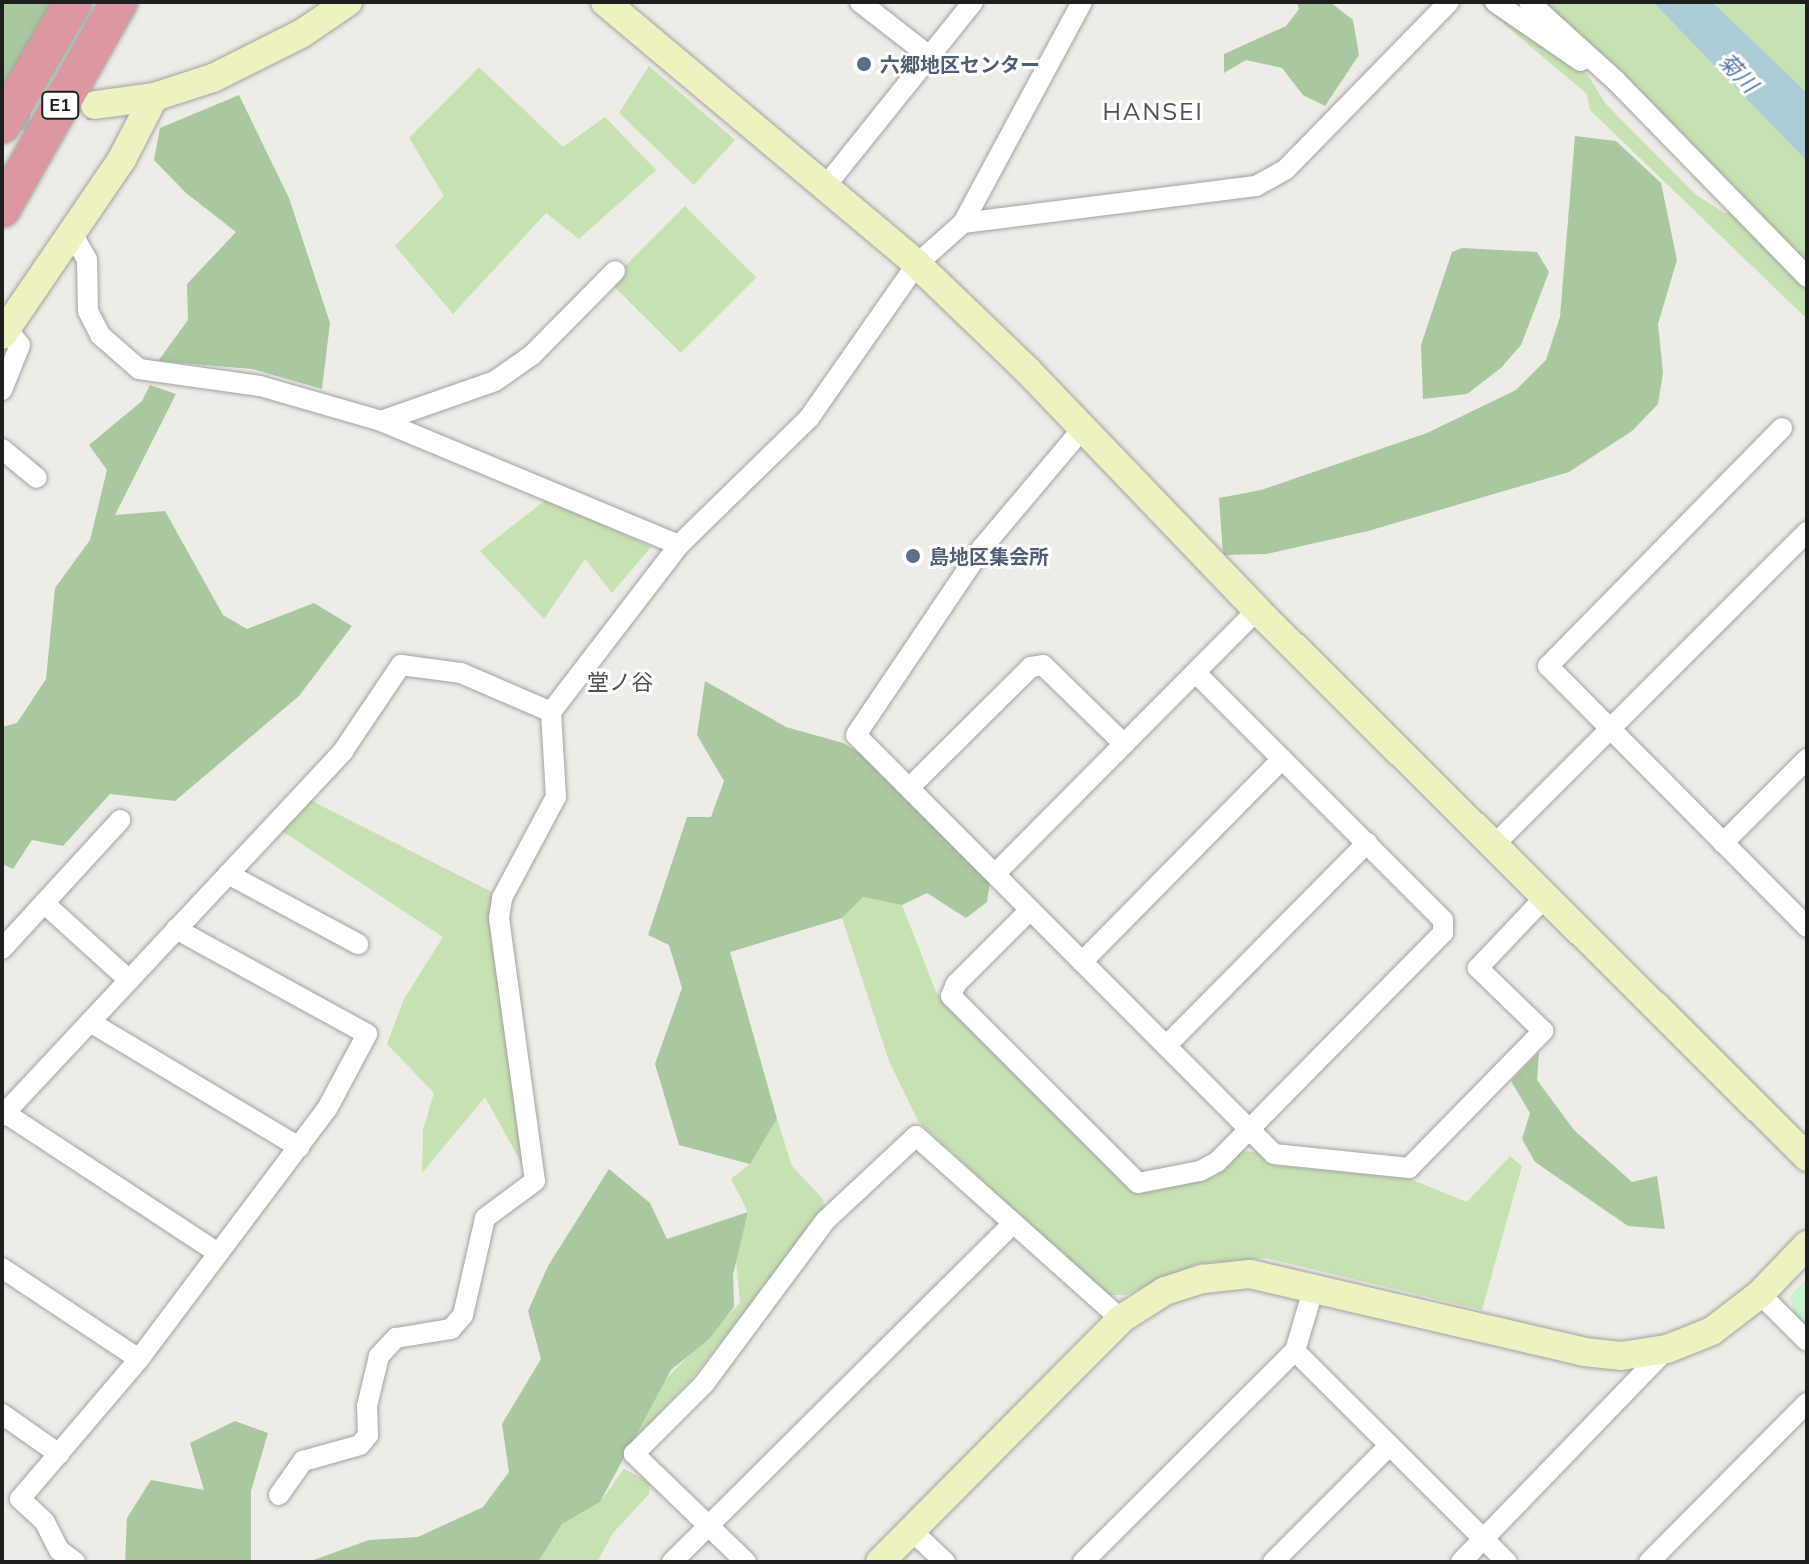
<!DOCTYPE html>
<meta charset="utf-8">
<style>
body{margin:0}
#map{position:relative;width:1809px;height:1564px;overflow:hidden;background:#eeece6;font-family:Mulish,"Noto Sans JP",sans-serif}
div>[style]{position:absolute}
.grass>*{inset:0;background:#c7e2b2;transform-origin:0 0}
.forest>*{inset:0;background:#a9c89f}
.park>*{inset:0;background:#c8f3cd}
.water>*{inset:0;background:#abcbd7}
.secondary-tunnel>*{height:28px;margin-top:-14px;transform-origin:0;background:repeating-linear-gradient(90deg,#c4c3be 0 28px,transparent 0 42px)}
.roads{filter:drop-shadow(0 0 2px #a2a2a2) drop-shadow(0 0 2px #a2a2a2)}
.street>*{height:20px;margin:-10px;padding:0 10px;transform-origin:10px;border-radius:10px;background:#fff}
.secondary>*{height:28px;margin:-14px;padding:0 14px;transform-origin:14px;border-radius:14px;background:#edf2c0}
.highway>*{height:36px;margin:-18px;padding:0 18px;transform-origin:18px;border-radius:18px;background:#dc97a0}
.dots>*{width:22px;height:22px;translate:-50% -50%;box-sizing:border-box;border:4px solid #fff;border-radius:50%}
span{translate:-50% -50%;white-space:nowrap;text-align:center;line-height:1.15;-webkit-text-stroke:6px #fff;paint-order:stroke}
.shield-label span{padding:2px 6px;background:#fff;border:2px solid;border-radius:6px;-webkit-text-stroke-width:0}
.shield-label{font-size:18px;color:#1e1e1e;font-weight:700}
.service-label{font-size:20px;color:#4e5e75;font-weight:700}
.left{translate:0 -50%;text-align:left}
.water-label{font-size:22px;color:#5679a3;font-style:italic}
.neighbourhood-label{font-size:22px;color:#515151}
.quarter-label{font-size:24px;color:#515151;letter-spacing:2px}
.frame{position:absolute;inset:0;border:4px solid #1e1e1e;pointer-events:none}
</style>
<div id="map">
<div class="grass">
<div style="clip-path:polygon(1545px 2px,1807px 2px,1807px 271px,1787px 250px)"></div>
<div style="clip-path:polygon(1479px 3px,1494px 5px,1587px 74px,1605px 103px,1696px 195px,1725px 213px,1734px 211px,1807px 289px,1807px 319px,1590px 110px,1587px 94px)"></div>
<div style="clip-path:polygon(649px 66px,735px 140px,694px 185px,619px 113px)"></div>
<div style="clip-path:polygon(479px 67px,563px 147px,605px 117px,656px 170px,579px 239px,546px 213px,453px 314px,395px 246px,444px 196px,409px 138px)"></div>
<div style="left:685px;top:206px;width:101px;height:107px;rotate:45deg"></div>
<div style="clip-path:polygon(547px 499px,651px 547px,612px 593px,585px 559px,544px 619px,480px 551px)"></div>
<div style="clip-path:polygon(310px 800px,492px 892px,503px 943px,524px 1168px,485px 1097px,422px 1173px,423px 1130px,434px 1093px,387px 1044px,404px 999px,443px 937px,282px 831px)"></div>
<div style="clip-path:polygon(863px 897px,902px 905px,936px 992px,1138px 1194px,1216px 1176px,1239px 1151px,1258px 1152px,1272px 1165px,1410px 1179px,1467px 1202px,1510px 1156px,1522px 1166px,1482px 1310px,1266px 1258px,1197px 1264px,1125px 1295px,1106px 1295px,918px 1121px,889px 1061px,842px 918px)"></div>
<div style="clip-path:polygon(777px 1119px,792px 1166px,823px 1199px,824px 1211px,691px 1380px,628px 1446px,664px 1381px,740px 1303px,736px 1260px,748px 1212px,731px 1179px,750px 1164px)"></div>
<div style="clip-path:polygon(624px 1469px,650px 1482px,649px 1494px,613px 1533px,597px 1562px,538px 1562px,562px 1524px,600px 1502px)"></div>
</div>
<div class="forest">
<div style="clip-path:polygon(2px 2px,65px 2px,2px 107px)"></div>
<div style="clip-path:polygon(1297px 2px,1330px 2px,1353px 20px,1359px 55px,1325px 106px,1303px 95px,1282px 68px,1246px 60px,1224px 73px,1224px 54px,1286px 26px,1299px 9px)"></div>
<div style="clip-path:polygon(239px 95px,289px 198px,330px 323px,322px 389px,252px 369px,158px 361px,188px 320px,187px 284px,236px 232px,186px 193px,154px 160px,160px 128px)"></div>
<div style="clip-path:polygon(1575px 136px,1616px 141px,1661px 183px,1677px 260px,1658px 324px,1663px 373px,1658px 404px,1632px 431px,1569px 472px,1368px 531px,1267px 554px,1223px 555px,1219px 498px,1261px 490px,1427px 433px,1516px 390px,1546px 360px,1560px 317px)"></div>
<div style="clip-path:polygon(1462px 248px,1537px 252px,1549px 272px,1521px 345px,1501px 368px,1467px 394px,1423px 399px,1421px 345px,1452px 252px)"></div>
<div style="clip-path:polygon(150px 385px,176px 394px,115px 515px,165px 511px,223px 615px,247px 629px,314px 603px,352px 626px,299px 696px,175px 801px,110px 794px,63px 846px,32px 840px,13px 869px,2px 864px,2px 727px,17px 723px,46px 679px,55px 588px,90px 540px,107px 470px,89px 445px,142px 401px)"></div>
<div style="clip-path:polygon(705px 681px,786px 727px,843px 743px,860px 753px,990px 883px,987px 902px,966px 918px,927px 893px,902px 905px,863px 897px,842px 918px,730px 952px,777px 1119px,750px 1164px,679px 1145px,655px 1064px,682px 988px,669px 945px,648px 935px,687px 817px,711px 817px,724px 781px,697px 735px)"></div>
<div style="clip-path:polygon(1539px 1052px,1537px 1080px,1574px 1130px,1632px 1182px,1657px 1176px,1665px 1229px,1628px 1226px,1535px 1162px,1522px 1139px,1530px 1113px,1511px 1081px)"></div>
<div style="clip-path:polygon(609px 1169px,650px 1203px,667px 1239px,748px 1212px,733px 1275px,734px 1307px,709px 1339px,671px 1370px,600px 1502px,562px 1524px,538px 1562px,308px 1562px,369px 1540px,418px 1537px,483px 1507px,509px 1472px,502px 1424px,541px 1359px,528px 1311px,548px 1266px)"></div>
<div style="clip-path:polygon(235px 1421px,268px 1433px,251px 1491px,251px 1562px,125px 1562px,127px 1518px,151px 1480px,204px 1490px,190px 1443px)"></div>
</div>
<div class="park">
<div style="clip-path:polygon(1807px 1279px,1807px 1328px,1794px 1314px,1790px 1296px)"></div>
</div>
<div class="water">
<div style="clip-path:polygon(1653px 2px,1712px 2px,1807px 93px,1807px 161px)"></div>
</div>
<div class="secondary-tunnel">
<div style="left:2px;top:119px;width:94px;rotate:-8.6deg"></div>
</div>
<div class="roads">
<div class="street">
<div style="left:860px;top:2px;width:88px;rotate:38deg"></div>
<div style="left:1495px;top:2px;width:104px;rotate:34.5deg"></div>
<div style="left:1529px;top:2px;width:118px;rotate:42.2deg"></div>
<div style="left:1616px;top:81px;width:274px;rotate:45.7deg"></div>
<div style="left:824px;top:188px;width:238px;rotate:-51.3deg"></div>
<div style="left:963px;top:223px;width:295px;rotate:-7.2deg"></div>
<div style="left:1256px;top:186px;width:33px;rotate:-29deg"></div>
<div style="left:1285px;top:170px;width:235px;rotate:-45.7deg"></div>
<div style="left:70px;top:230px;width:34px;rotate:60deg"></div>
<div style="left:87px;top:260px;width:51px;rotate:88.9deg"></div>
<div style="left:88px;top:311px;width:27px;rotate:63deg"></div>
<div style="left:100px;top:335px;width:52px;rotate:41.1deg"></div>
<div style="left:139px;top:369px;width:122px;rotate:8deg"></div>
<div style="left:260px;top:386px;width:126px;rotate:16.1deg"></div>
<div style="left:381px;top:421px;width:323px;rotate:22.6deg"></div>
<div style="left:2px;top:390px;width:48px;rotate:-68.2deg"></div>
<div style="left:20px;top:345px;width:22px;rotate:-129deg"></div>
<div style="left:381px;top:421px;width:121px;rotate:-19.3deg"></div>
<div style="left:495px;top:381px;width:45px;rotate:-35.1deg"></div>
<div style="left:532px;top:355px;width:118px;rotate:-45.3deg"></div>
<div style="left:1083px;top:428px;width:157px;rotate:130.1deg"></div>
<div style="left:982px;top:548px;width:225px;rotate:124deg"></div>
<div style="left:856px;top:735px;width:592px;rotate:45.07deg"></div>
<div style="left:1274px;top:1154px;width:136px;rotate:5.9deg"></div>
<div style="left:1409px;top:1168px;width:192px;rotate:-45.6deg"></div>
<div style="left:1543px;top:1031px;width:91px;rotate:-135.9deg"></div>
<div style="left:1478px;top:968px;width:99px;rotate:-46.6deg"></div>
<div style="left:1782px;top:428px;width:334px;rotate:134.5deg"></div>
<div style="left:1548px;top:666px;width:368px;rotate:45.2deg"></div>
<div style="left:2px;top:449px;width:45px;rotate:39.6deg"></div>
<div style="left:909px;top:788px;width:172px;rotate:-44.8deg"></div>
<div style="left:1031px;top:667px;width:12px;rotate:-9deg"></div>
<div style="left:1043px;top:665px;width:113px;rotate:44.3deg"></div>
<div style="left:1723px;top:843px;width:119px;rotate:-45deg"></div>
<div style="left:1494px;top:845px;width:443px;rotate:-45deg"></div>
<div style="left:228px;top:874px;width:148px;rotate:28.3deg"></div>
<div style="left:995px;top:874px;width:372px;rotate:-45.2deg"></div>
<div style="left:44px;top:903px;width:115px;rotate:42.2deg"></div>
<div style="left:1030px;top:910px;width:105px;rotate:135deg"></div>
<div style="left:956px;top:984px;width:13px;rotate:113deg"></div>
<div style="left:951px;top:996px;width:264px;rotate:45deg"></div>
<div style="left:1138px;top:1183px;width:63px;rotate:-11deg"></div>
<div style="left:1200px;top:1171px;width:19px;rotate:-28deg"></div>
<div style="left:1217px;top:1162px;width:322px;rotate:-45.4deg"></div>
<div style="left:1443px;top:933px;width:13px;rotate:-90deg"></div>
<div style="left:1443px;top:920px;width:349px;rotate:-135deg"></div>
<div style="left:2px;top:949px;width:175px;rotate:-47.5deg"></div>
<div style="left:1082px;top:962px;width:285px;rotate:-45.4deg"></div>
<div style="left:90px;top:1022px;width:244px;rotate:30.9deg"></div>
<div style="left:1166px;top:1046px;width:286px;rotate:-45.3deg"></div>
<div style="left:5px;top:1113px;width:255px;rotate:33.3deg"></div>
<div style="left:2px;top:1116px;width:500px;rotate:-46.9deg"></div>
<div style="left:343px;top:751px;width:104px;rotate:-56deg"></div>
<div style="left:401px;top:665px;width:61px;rotate:7.6deg"></div>
<div style="left:461px;top:673px;width:98px;rotate:23.4deg"></div>
<div style="left:551px;top:712px;width:210px;rotate:-52.5deg"></div>
<div style="left:679px;top:545px;width:182px;rotate:-44.3deg"></div>
<div style="left:809px;top:418px;width:188px;rotate:-55deg"></div>
<div style="left:917px;top:264px;width:62px;rotate:-41.7deg"></div>
<div style="left:963px;top:223px;width:251px;rotate:-61.7deg"></div>
<div style="left:2px;top:1268px;width:164px;rotate:33.6deg"></div>
<div style="left:1760px;top:1294px;width:66px;rotate:45deg"></div>
<div style="left:1295px;top:1351px;width:299px;rotate:44.9deg"></div>
<div style="left:2px;top:1414px;width:70px;rotate:35.1deg"></div>
<div style="left:279px;top:1495px;width:42px;rotate:-54.8deg"></div>
<div style="left:303px;top:1461px;width:59px;rotate:-15.7deg"></div>
<div style="left:360px;top:1445px;width:13px;rotate:-51deg"></div>
<div style="left:368px;top:1435px;width:29px;rotate:-92deg"></div>
<div style="left:367px;top:1406px;width:51px;rotate:-76.5deg"></div>
<div style="left:379px;top:1356px;width:25px;rotate:-47deg"></div>
<div style="left:396px;top:1338px;width:56px;rotate:-9.3deg"></div>
<div style="left:451px;top:1329px;width:18px;rotate:-49deg"></div>
<div style="left:463px;top:1315px;width:99px;rotate:-77.2deg"></div>
<div style="left:485px;top:1218px;width:62px;rotate:-36.5deg"></div>
<div style="left:535px;top:1181px;width:265px;rotate:-97.8deg"></div>
<div style="left:499px;top:918px;width:20px;rotate:-81deg"></div>
<div style="left:502px;top:898px;width:115px;rotate:-61.9deg"></div>
<div style="left:556px;top:797px;width:85px;rotate:-93.4deg"></div>
<div style="left:911px;top:1530px;width:47px;rotate:43.3deg"></div>
<div style="left:75px;top:1562px;width:20px;rotate:-143deg"></div>
<div style="left:59px;top:1550px;width:31px;rotate:-117deg"></div>
<div style="left:45px;top:1522px;width:34px;rotate:-137deg"></div>
<div style="left:20px;top:1499px;width:184px;rotate:-49.6deg"></div>
<div style="left:139px;top:1359px;width:313px;rotate:-53.1deg"></div>
<div style="left:327px;top:1109px;width:85px;rotate:-61.9deg"></div>
<div style="left:367px;top:1034px;width:218px;rotate:-151.2deg"></div>
<div style="left:672px;top:1562px;width:481px;rotate:-44.8deg"></div>
<div style="left:746px;top:1562px;width:156px;rotate:-136deg"></div>
<div style="left:634px;top:1454px;width:99px;rotate:-45deg"></div>
<div style="left:704px;top:1384px;width:204px;rotate:-53.4deg"></div>
<div style="left:826px;top:1220px;width:123px;rotate:-43deg"></div>
<div style="left:916px;top:1136px;width:275px;rotate:41.8deg"></div>
<div style="left:1083px;top:1562px;width:299px;rotate:-44.9deg"></div>
<div style="left:1295px;top:1351px;width:67px;rotate:-73.5deg"></div>
<div style="left:1273px;top:1562px;width:165px;rotate:-45deg"></div>
<div style="left:1461px;top:1562px;width:296px;rotate:-46deg"></div>
<div style="left:1649px;top:1562px;width:224px;rotate:-45.2deg"></div>
</div>
<div class="secondary">
<div style="left:605px;top:2px;width:407px;rotate:40deg"></div>
<div style="left:917px;top:264px;width:153px;rotate:43.9deg"></div>
<div style="left:1027px;top:370px;width:332px;rotate:46.2deg"></div>
<div style="left:1257px;top:610px;width:776px;rotate:44.84deg"></div>
<div style="left:95px;top:105px;width:60px;rotate:-7.7deg"></div>
<div style="left:154px;top:97px;width:62px;rotate:-17.9deg"></div>
<div style="left:213px;top:78px;width:98px;rotate:-26.6deg"></div>
<div style="left:301px;top:34px;width:57px;rotate:-34.2deg"></div>
<div style="left:2px;top:335px;width:213px;rotate:-55.7deg"></div>
<div style="left:122px;top:159px;width:70px;rotate:-62.7deg"></div>
<div style="left:880px;top:1562px;width:342px;rotate:-45.2deg"></div>
<div style="left:1121px;top:1319px;width:52px;rotate:-32.5deg"></div>
<div style="left:1165px;top:1291px;width:40px;rotate:-18deg"></div>
<div style="left:1203px;top:1279px;width:47px;rotate:-6.1deg"></div>
<div style="left:1250px;top:1274px;width:343px;rotate:13.1deg"></div>
<div style="left:1584px;top:1352px;width:37px;rotate:6deg"></div>
<div style="left:1621px;top:1356px;width:47px;rotate:-8.7deg"></div>
<div style="left:1667px;top:1349px;width:48px;rotate:-21.8deg"></div>
<div style="left:1712px;top:1331px;width:61px;rotate:-37.6deg"></div>
<div style="left:1760px;top:1294px;width:68px;rotate:-46.2deg"></div>
</div>
<div class="highway">
<div style="left:2px;top:125px;width:142px;rotate:-60deg"></div>
<div style="left:2px;top:209px;width:238px;rotate:-60.5deg"></div>
</div>
</div>
<div class="dots">
<div style="left:864px;top:64px;background:#5c6f8a"></div>
<div style="left:913px;top:556px;background:#5c6f8a"></div>
</div>
<div class="shield-label">
<span style="left:60px;top:105px">E1</span>
</div>
<div class="service-label">
<span class="left" style="left:880px;top:64px">六郷地区センター</span>
<span class="left" style="left:929px;top:556px">島地区集会所</span>
</div>
<div class="water-label">
<span style="left:1738px;top:73px;rotate:46deg">菊川</span>
</div>
<div class="neighbourhood-label">
<span style="left:620px;top:683px">堂ノ谷</span>
</div>
<div class="quarter-label">
<span style="left:1153px;top:112px">HANSEI</span>
</div>
<div class="frame"></div>
</div>
